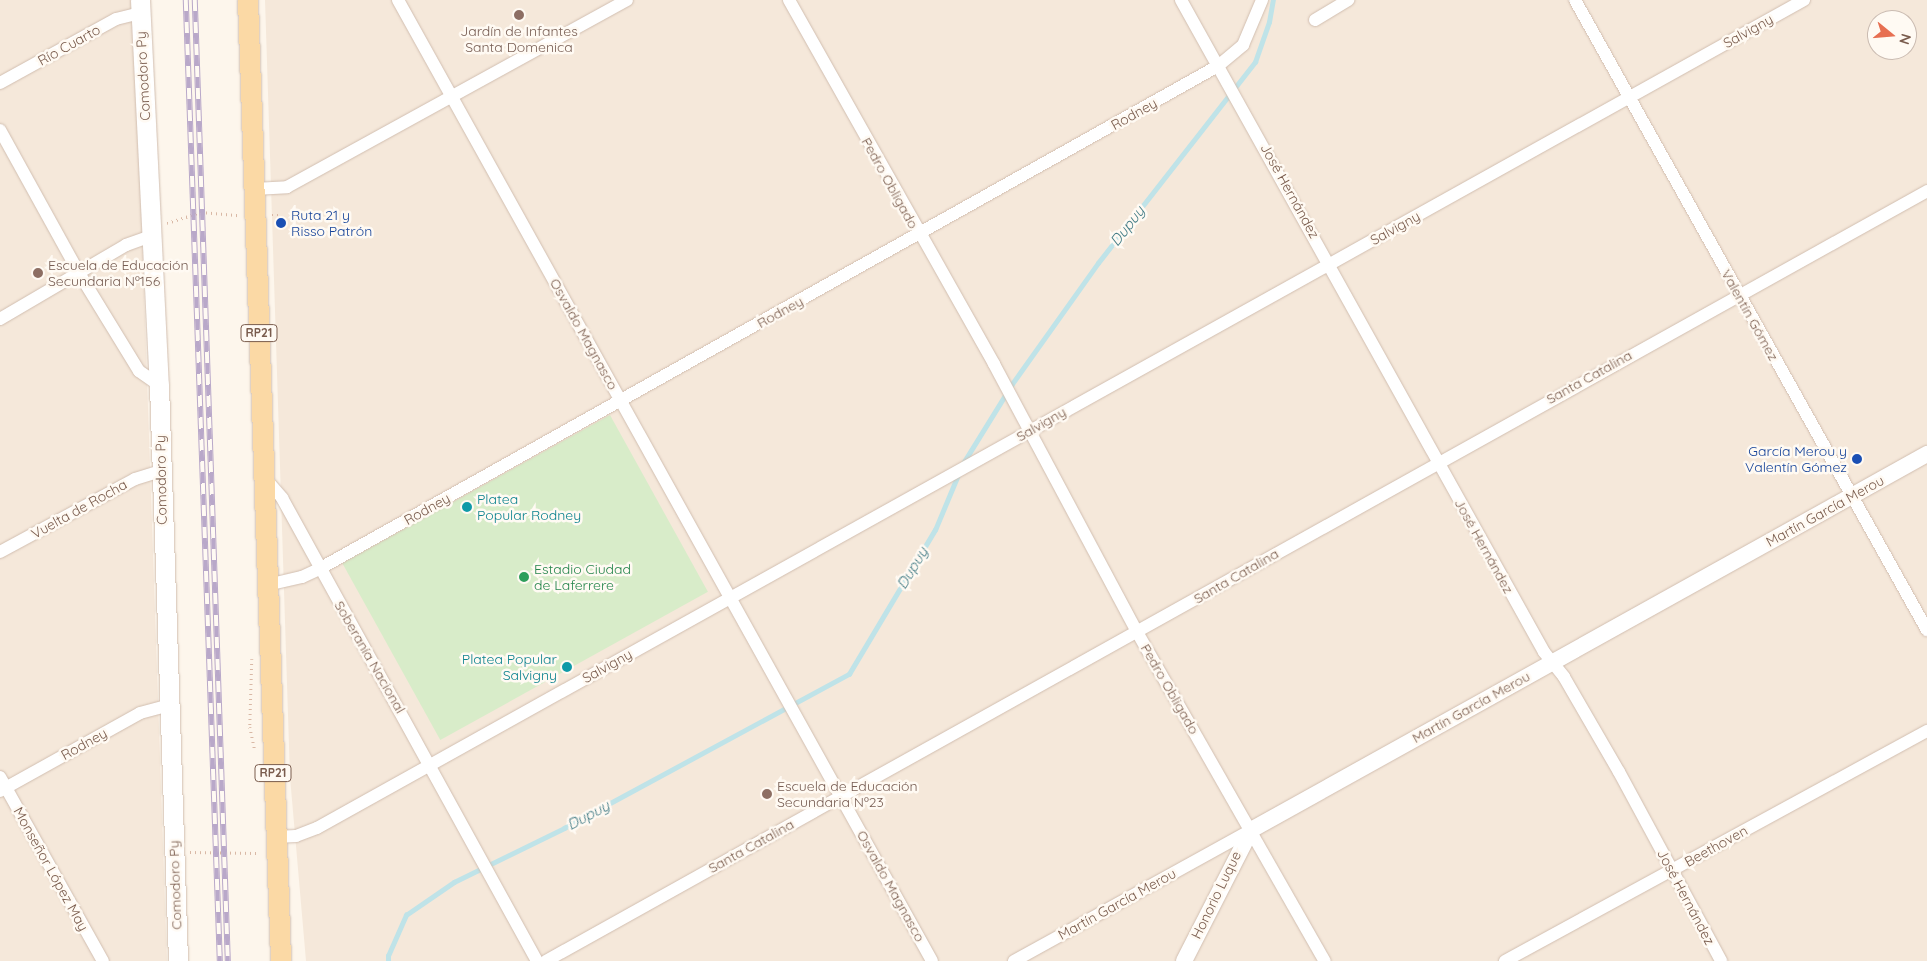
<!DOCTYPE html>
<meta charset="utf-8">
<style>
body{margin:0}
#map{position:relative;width:1927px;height:961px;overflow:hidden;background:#fdf6ec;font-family:Quicksand,sans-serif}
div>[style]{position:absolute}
.residential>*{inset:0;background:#f5e8da}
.green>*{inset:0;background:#d8ecc9;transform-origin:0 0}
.stream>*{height:4.5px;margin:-2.25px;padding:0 2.25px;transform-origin:2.25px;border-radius:2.25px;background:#bfe3e8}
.path>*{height:2.5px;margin-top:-1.25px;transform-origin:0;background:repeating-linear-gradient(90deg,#d9b8a5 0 1px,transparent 0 5px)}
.roads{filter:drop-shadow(0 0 1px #d1beb0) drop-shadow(0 0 1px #d1beb0)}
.minor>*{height:12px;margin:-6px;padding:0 6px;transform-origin:6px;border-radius:6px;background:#fff}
.tertiary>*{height:16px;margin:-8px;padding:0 8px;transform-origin:8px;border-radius:8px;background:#fff}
.secondary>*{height:19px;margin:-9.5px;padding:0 9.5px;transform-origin:9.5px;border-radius:9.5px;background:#fff}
.primary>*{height:20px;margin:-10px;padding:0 10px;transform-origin:10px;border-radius:10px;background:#fbd9a5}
.rail>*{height:5.5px;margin-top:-2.75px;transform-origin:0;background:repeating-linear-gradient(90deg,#fffaf3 0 11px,#b9a8c9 0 22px);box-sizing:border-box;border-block:1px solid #b9a8c9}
.dots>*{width:14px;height:14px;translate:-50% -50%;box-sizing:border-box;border:2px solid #fffaf3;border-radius:50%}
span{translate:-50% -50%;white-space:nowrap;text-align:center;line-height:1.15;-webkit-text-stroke:5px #fffaf3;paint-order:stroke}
.shield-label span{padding:1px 4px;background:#fffaf3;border:1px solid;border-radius:4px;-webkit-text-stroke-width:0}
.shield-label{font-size:12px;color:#7a5c4d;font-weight:700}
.education-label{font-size:14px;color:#785e54}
.left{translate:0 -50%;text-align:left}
.street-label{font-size:14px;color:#7a5c4d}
.transit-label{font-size:14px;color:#164399}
.right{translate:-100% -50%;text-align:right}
.culture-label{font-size:14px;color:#0d838f}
.leisure-label{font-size:14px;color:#27864d}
.water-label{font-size:15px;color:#437c86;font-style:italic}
.north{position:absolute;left:1867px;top:10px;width:50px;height:50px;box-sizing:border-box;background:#fffaf3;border:1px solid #cabbb1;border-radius:50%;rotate:107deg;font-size:14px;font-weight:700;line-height:20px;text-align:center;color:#7a5c4d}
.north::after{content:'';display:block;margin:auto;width:18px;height:22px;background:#e76f51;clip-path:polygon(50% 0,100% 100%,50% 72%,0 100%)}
</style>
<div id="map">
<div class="residential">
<div style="clip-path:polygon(0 0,134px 0,167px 961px,0 961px)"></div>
<div style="clip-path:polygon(evenodd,265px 0,1927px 0,1927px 961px,306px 961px,290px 777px,265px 0,1877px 20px,1907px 20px,1907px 50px,1877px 50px,1877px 20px)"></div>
</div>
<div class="green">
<div style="left:610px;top:415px;width:202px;height:306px;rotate:61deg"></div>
</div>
<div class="stream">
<div style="left:962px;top:465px;width:95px;rotate:-58.3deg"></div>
<div style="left:1012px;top:384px;width:148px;rotate:-54.6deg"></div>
<div style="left:1098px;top:263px;width:255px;rotate:-52deg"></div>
<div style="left:1255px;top:62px;width:42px;rotate:-70.7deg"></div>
<div style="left:1269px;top:22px;width:22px;rotate:-80deg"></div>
<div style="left:388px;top:961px;width:5px;rotate:-90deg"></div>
<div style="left:388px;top:956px;width:45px;rotate:-66.3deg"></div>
<div style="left:406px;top:915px;width:58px;rotate:-34.5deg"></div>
<div style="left:454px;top:882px;width:123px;rotate:-26.1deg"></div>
<div style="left:564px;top:828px;width:324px;rotate:-28.4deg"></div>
<div style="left:849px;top:674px;width:168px;rotate:-59.2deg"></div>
<div style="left:935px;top:530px;width:60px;rotate:-67.3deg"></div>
</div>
<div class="path">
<div style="left:272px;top:215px;width:9px"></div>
<div style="left:167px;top:223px;width:36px;rotate:-18deg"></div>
<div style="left:201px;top:212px;width:38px;rotate:5deg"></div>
<div style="left:252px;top:659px;width:68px;rotate:91.7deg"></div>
<div style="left:250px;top:727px;width:24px;rotate:78deg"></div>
<div style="left:190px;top:852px;width:70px;rotate:0.8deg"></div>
</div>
<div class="roads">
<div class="minor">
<div style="left:398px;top:0;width:1099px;rotate:60.94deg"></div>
<div style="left:789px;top:0;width:418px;rotate:60.6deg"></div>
<div style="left:994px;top:364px;width:304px;rotate:61.9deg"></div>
<div style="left:1137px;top:632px;width:379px;rotate:60.3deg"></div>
<div style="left:1181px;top:0;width:746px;rotate:60.89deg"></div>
<div style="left:1544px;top:652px;width:32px;rotate:51deg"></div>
<div style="left:1564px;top:677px;width:110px;rotate:59.9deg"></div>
<div style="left:1619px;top:772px;width:215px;rotate:61.6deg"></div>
<div style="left:1575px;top:0;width:722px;rotate:60.81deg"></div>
<div style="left:1315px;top:20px;width:39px;rotate:-31deg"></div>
<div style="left:0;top:83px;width:132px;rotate:-28.9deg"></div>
<div style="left:116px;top:19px;width:25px;rotate:-14deg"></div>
<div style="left:0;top:130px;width:163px;rotate:61.1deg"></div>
<div style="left:79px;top:273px;width:115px;rotate:58.5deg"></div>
<div style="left:139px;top:371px;width:24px;rotate:35deg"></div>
<div style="left:254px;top:189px;width:33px;rotate:-3deg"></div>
<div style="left:287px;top:187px;width:388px;rotate:-28.8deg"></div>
<div style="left:0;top:319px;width:146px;rotate:-30.4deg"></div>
<div style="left:126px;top:245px;width:27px;rotate:-20deg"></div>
<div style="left:264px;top:477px;width:28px;rotate:49deg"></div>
<div style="left:282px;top:498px;width:529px;rotate:61.16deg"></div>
<div style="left:0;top:552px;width:153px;rotate:-28.4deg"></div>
<div style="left:135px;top:479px;width:27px;rotate:-17deg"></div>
<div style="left:267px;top:585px;width:36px;rotate:-13deg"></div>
<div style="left:302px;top:577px;width:19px;rotate:-25deg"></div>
<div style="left:319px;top:569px;width:1030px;rotate:-29.23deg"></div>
<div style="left:1218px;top:66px;width:33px;rotate:-40deg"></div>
<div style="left:1243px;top:45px;width:49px;rotate:-67.1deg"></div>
<div style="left:0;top:777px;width:211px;rotate:60.8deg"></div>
<div style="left:0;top:791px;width:160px;rotate:-29.1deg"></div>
<div style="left:140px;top:713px;width:31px;rotate:-15deg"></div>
<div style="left:276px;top:837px;width:20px;rotate:-3deg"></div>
<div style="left:296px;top:836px;width:22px;rotate:-21deg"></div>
<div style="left:317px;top:828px;width:1702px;rotate:-29.11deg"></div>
<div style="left:546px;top:961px;width:1581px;rotate:-29.14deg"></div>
<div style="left:1014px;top:961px;width:271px;rotate:-28.9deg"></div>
<div style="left:1505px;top:961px;width:481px;rotate:-28.6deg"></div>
</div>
<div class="tertiary">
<div style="left:1184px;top:961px;width:147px;rotate:-62.9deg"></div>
<div style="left:1251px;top:830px;width:774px;rotate:-29.08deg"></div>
</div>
<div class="secondary">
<div style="left:140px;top:0;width:385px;rotate:87.2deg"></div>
<div style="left:159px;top:385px;width:576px;rotate:88.11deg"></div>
</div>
<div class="primary">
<div style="left:248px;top:0;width:962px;rotate:88.03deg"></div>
</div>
</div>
<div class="rail">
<div style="left:186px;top:0;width:962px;rotate:87.97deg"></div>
<div style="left:195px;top:0;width:962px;rotate:88.03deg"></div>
</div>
<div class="dots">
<div style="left:519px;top:15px;background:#8d6e63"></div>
<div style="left:281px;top:223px;background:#1a4fb4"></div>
<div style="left:38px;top:273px;background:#8d6e63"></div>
<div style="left:1857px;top:459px;background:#1a4fb4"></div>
<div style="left:467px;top:507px;background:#0f9aa8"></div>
<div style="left:524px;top:577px;background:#2e9e5b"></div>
<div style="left:567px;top:667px;background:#0f9aa8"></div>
<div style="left:767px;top:794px;background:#8d6e63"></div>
</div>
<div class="shield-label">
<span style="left:259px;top:333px">RP21</span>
<span style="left:273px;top:773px">RP21</span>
</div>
<div class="education-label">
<span style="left:519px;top:39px">Jardín de Infantes<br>Santa Domenica</span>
<span class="left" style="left:48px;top:273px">Escuela de Educación<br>Secundaria Nº156</span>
<span class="left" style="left:777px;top:794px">Escuela de Educación<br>Secundaria Nº23</span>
</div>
<div class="street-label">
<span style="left:1748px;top:31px;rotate:-29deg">Salvigny</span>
<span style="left:69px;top:45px;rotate:-29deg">Río Cuarto</span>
<span style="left:143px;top:76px;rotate:-93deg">Comodoro Py</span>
<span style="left:1134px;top:114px;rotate:-29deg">Rodney</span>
<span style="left:890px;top:183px;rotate:61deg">Pedro Obligado</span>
<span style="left:1290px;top:191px;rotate:61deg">José Hernández</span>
<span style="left:1395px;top:228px;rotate:-29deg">Salvigny</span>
<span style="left:780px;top:312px;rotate:-29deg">Rodney</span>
<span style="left:1750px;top:315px;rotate:61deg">Valentín Gómez</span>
<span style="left:584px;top:334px;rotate:61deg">Osvaldo Magnasco</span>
<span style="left:1589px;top:377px;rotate:-29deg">Santa Catalina</span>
<span style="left:1041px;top:424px;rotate:-30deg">Salvigny</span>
<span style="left:161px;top:480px;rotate:-91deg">Comodoro Py</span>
<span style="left:79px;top:509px;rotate:-29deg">Vuelta de Rocha</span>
<span style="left:427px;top:509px;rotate:-29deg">Rodney</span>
<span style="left:1825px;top:511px;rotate:-29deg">Martín García Merou</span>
<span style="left:1484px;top:546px;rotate:61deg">José Hernández</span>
<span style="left:1236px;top:576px;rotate:-30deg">Santa Catalina</span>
<span style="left:370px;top:657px;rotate:60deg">Soberanía Nacional</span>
<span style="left:607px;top:666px;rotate:-29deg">Salvigny</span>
<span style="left:1170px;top:689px;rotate:60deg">Pedro Obligado</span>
<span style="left:1471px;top:707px;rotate:-29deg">Martín García Merou</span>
<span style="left:84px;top:744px;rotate:-29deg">Rodney</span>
<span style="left:751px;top:846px;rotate:-29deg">Santa Catalina</span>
<span style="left:1716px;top:846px;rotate:-29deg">Beethoven</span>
<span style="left:51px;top:869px;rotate:61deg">Monseñor López May</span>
<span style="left:175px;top:885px;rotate:-92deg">Comodoro Py</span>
<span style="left:891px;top:886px;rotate:61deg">Osvaldo Magnasco</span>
<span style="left:1216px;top:895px;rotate:-64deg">Honorio Luque</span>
<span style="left:1686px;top:897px;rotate:62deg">José Hernández</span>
<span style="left:1117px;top:904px;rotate:-29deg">Martín García Merou</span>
</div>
<div class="transit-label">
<span class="left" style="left:291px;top:223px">Ruta 21 y<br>Risso Patrón</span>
<span class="right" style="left:1847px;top:459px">García Merou y<br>Valentín Gómez</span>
</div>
<div class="culture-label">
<span class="left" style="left:477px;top:507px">Platea<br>Popular Rodney</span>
<span class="right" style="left:557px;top:667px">Platea Popular<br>Salvigny</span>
</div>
<div class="leisure-label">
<span class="left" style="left:534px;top:577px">Estadio Ciudad<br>de Laferrere</span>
</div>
<div class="water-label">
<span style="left:1127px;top:226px;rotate:-52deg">Dupuy</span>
<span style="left:912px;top:568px;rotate:-59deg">Dupuy</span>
<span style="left:588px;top:815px;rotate:-28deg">Dupuy</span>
</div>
<div class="north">N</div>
</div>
